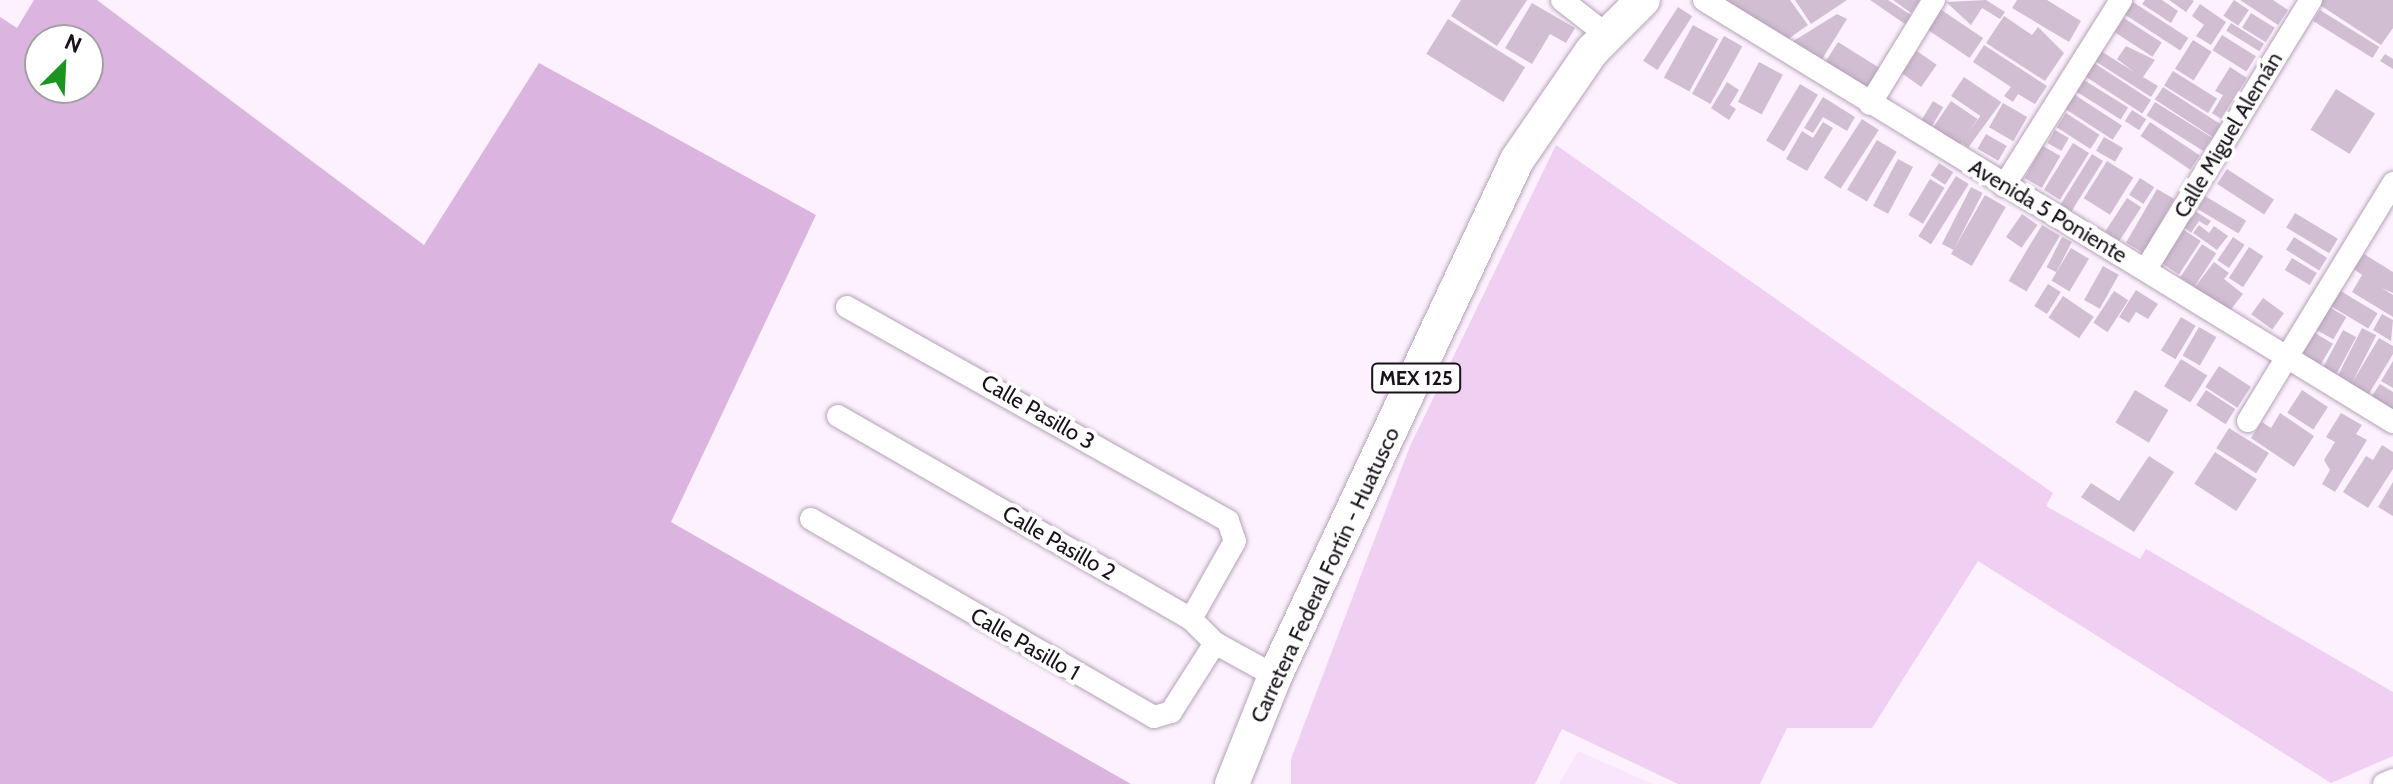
<!DOCTYPE html>
<meta charset="utf-8">
<style>
body{margin:0}
#map{position:relative;width:2393px;height:784px;overflow:hidden;background:#fdf1ff;font-family:Cabin,sans-serif}
div>[style]{position:absolute}
.built>*{inset:0;background:#fae6fc}
.green>*{inset:0;background:#efd0f2}
.forest>*{inset:0;background:#dcb4e0}
.building>*{inset:0;background:#d1bed3;transform-origin:0 0}
.roads{filter:drop-shadow(0 0 2px #b5a2b7) drop-shadow(0 0 2px #b5a2b7)}
.minor>*{height:22px;margin:-11px;padding:0 11px;transform-origin:11px;border-radius:11px;background:#fff}
.primary>*{height:34px;margin:-17px;padding:0 17px;transform-origin:17px;border-radius:17px;background:#fff}
span{translate:-50% -50%;white-space:nowrap;text-align:center;line-height:1.15;-webkit-text-stroke:8px #fff;paint-order:stroke}
.shield-label span{padding:2px 6px;background:#fff;border:2px solid;border-radius:6px;-webkit-text-stroke-width:0}
.shield-label{font-size:20px;color:#19121a;font-weight:700}
.street-label{font-size:22px;color:#19121a}
.north{position:absolute;left:24px;top:24px;width:80px;height:80px;box-sizing:border-box;background:#fff;border:2px solid #a3a0a3;border-radius:50%;rotate:24deg;font-size:22px;font-weight:700;line-height:32px;text-align:center;color:#19121a}
.north::after{content:'';display:block;margin:auto;width:28px;height:36px;background:#1d9422;clip-path:polygon(50% 0,100% 100%,50% 72%,0 100%)}
</style>
<div id="map">
<div class="built">
<div style="clip-path:polygon(1578px 751px,1653px 784px,1559px 784px)"></div>
</div>
<div class="green">
<div style="clip-path:polygon(1556px 145px,2053px 493px,2046px 506px,2140px 559px,2146px 549px,2393px 692px,2393px 756px,2331px 783px,1978px 561px,1872px 728px,1787px 728px,1760px 784px,1678px 784px,1562px 729px,1535px 784px,1291px 784px,1291px 759px,1410px 446px)"></div>
</div>
<div class="forest">
<div style="clip-path:polygon(evenodd,34px 0,97px 0,424px 245px,539px 63px,816px 215px,671px 522px,1131px 784px,0 784px,0 17px,17px 28px,34px 0,40px 40px,88px 40px,88px 88px,40px 88px,40px 40px)"></div>
</div>
<div class="building">
<div style="clip-path:polygon(1461px 0,1527px 0,1497px 46px,1451px 16px)"></div>
<div style="clip-path:polygon(1725px 0,1790px 0,1808px 25px,1784px 42px)"></div>
<div style="clip-path:polygon(1795px 0,1847px 0,1811px 24px)"></div>
<div style="clip-path:polygon(1870px 0,1888px 0,1911px 15px,1905px 24px)"></div>
<div style="clip-path:polygon(1893px 0,1920px 0,1911px 13px)"></div>
<div style="clip-path:polygon(1986px 0,2005px 12px,2000px 19px,1982px 8px,1971px 25px,1946px 2px)"></div>
<div style="clip-path:polygon(2017px 0,2047px 0,2081px 21px,2069px 42px,2012px 8px)"></div>
<div style="clip-path:polygon(2145px 0,2162px 0,2178px 11px,2171px 23px,2142px 4px)"></div>
<div style="clip-path:polygon(2169px 0,2192px 0,2194px 1px,2186px 12px)"></div>
<div style="left:2234px;top:0;width:18px;height:19px;rotate:34deg"></div>
<div style="clip-path:polygon(2240px 0,2273px 0,2288px 10px,2278px 25px)"></div>
<div style="clip-path:polygon(2323px 0,2393px 0,2393px 28px,2381px 45px,2320px 5px)"></div>
<div style="left:2133px;top:2px;width:66px;height:15px;rotate:33deg"></div>
<div style="clip-path:polygon(1532px 3px,1575px 28px,1566px 43px,1550px 34px,1532px 64px,1505px 48px)"></div>
<div style="clip-path:polygon(2200px 4px,2226px 22px,2211px 45px,2196px 36px,2204px 25px,2192px 16px)"></div>
<div style="left:1678px;top:7px;width:17px;height:64px;rotate:33deg"></div>
<div style="left:1940px;top:9px;width:52px;height:24px;rotate:34deg"></div>
<div style="left:2320px;top:10px;width:70px;height:13px;rotate:32deg"></div>
<div style="left:2251px;top:13px;width:28px;height:17px;rotate:32deg"></div>
<div style="clip-path:polygon(1837px 14px,1847px 19px,1819px 64px,1787px 45px)"></div>
<div style="clip-path:polygon(2004px 16px,2032px 35px,2038px 27px,2064px 53px,2045px 81px,1986px 43px)"></div>
<div style="left:2124px;top:18px;width:45px;height:17px;rotate:33deg"></div>
<div style="left:1448px;top:19px;width:91px;height:41px;rotate:32deg"></div>
<div style="left:2231px;top:23px;width:39px;height:9px;rotate:32deg"></div>
<div style="left:1693px;top:25px;width:29px;height:60px;rotate:29deg"></div>
<div style="left:2222px;top:35px;width:40px;height:18px;rotate:32deg"></div>
<div style="left:1724px;top:36px;width:21px;height:66px;rotate:29deg"></div>
<div style="left:2193px;top:40px;width:22px;height:34px;rotate:32deg"></div>
<div style="left:1838px;top:42px;width:49px;height:24px;rotate:32deg"></div>
<div style="clip-path:polygon(1984px 45px,2047px 86px,2035px 104px,2018px 94px,2013px 102px,2004px 96px,2011px 87px,1973px 62px)"></div>
<div style="clip-path:polygon(2126px 46px,2155px 60px,2143px 77px,2158px 86px,2151px 97px,2095px 61px,2101px 51px,2134px 72px,2117px 59px)"></div>
<div style="left:1917px;top:51px;width:24px;height:27px;rotate:35deg"></div>
<div style="clip-path:polygon(2385px 54px,2393px 59px,2393px 69px,2380px 61px)"></div>
<div style="left:1759px;top:62px;width:27px;height:45px;rotate:28deg"></div>
<div style="left:2094px;top:63px;width:68px;height:16px;rotate:33deg"></div>
<div style="clip-path:polygon(2230px 67px,2247px 78px,2221px 119px,2212px 113px,2223px 95px,2215px 91px)"></div>
<div style="left:2173px;top:71px;width:52px;height:17px;rotate:32deg"></div>
<div style="left:1964px;top:77px;width:36px;height:23px;rotate:34deg"></div>
<div style="left:2084px;top:80px;width:52px;height:14px;rotate:32deg"></div>
<div style="clip-path:polygon(1727px 82px,1739px 90px,1730px 105px,1736px 109px,1729px 120px,1711px 108px)"></div>
<div style="left:1800px;top:84px;width:21px;height:66px;rotate:31deg"></div>
<div style="left:2163px;top:87px;width:69px;height:15px;rotate:33deg"></div>
<div style="left:2336px;top:89px;width:46px;height:48px;rotate:32deg"></div>
<div style="left:2075px;top:95px;width:56px;height:17px;rotate:33deg"></div>
<div style="clip-path:polygon(1823px 97px,1855px 117px,1847px 131px,1823px 117px,1813px 133px,1804px 128px)"></div>
<div style="left:1994px;top:97px;width:9px;height:56px;rotate:36deg"></div>
<div style="left:1933px;top:101px;width:12px;height:25px;rotate:31deg"></div>
<div style="left:1951px;top:101px;width:32px;height:33px;rotate:34deg"></div>
<div style="left:2155px;top:102px;width:67px;height:16px;rotate:32deg"></div>
<div style="left:2003px;top:103px;width:28px;height:28px;rotate:30deg"></div>
<div style="left:2132px;top:110px;width:17px;height:13px;rotate:33deg"></div>
<div style="left:2066px;top:113px;width:40px;height:17px;rotate:33deg"></div>
<div style="left:1862px;top:119px;width:20px;height:70px;rotate:33deg"></div>
<div style="clip-path:polygon(1823px 122px,1833px 128px,1807px 171px,1786px 159px,1802px 131px,1813px 138px)"></div>
<div style="left:2150px;top:122px;width:60px;height:17px;rotate:34deg"></div>
<div style="left:2055px;top:130px;width:16px;height:15px;rotate:30deg"></div>
<div style="left:1986px;top:134px;width:24px;height:17px;rotate:30deg"></div>
<div style="left:2104px;top:137px;width:22px;height:16px;rotate:30deg"></div>
<div style="left:1877px;top:140px;width:23px;height:58px;rotate:31deg"></div>
<div style="left:2073px;top:143px;width:19px;height:55px;rotate:32deg"></div>
<div style="left:2043px;top:146px;width:20px;height:37px;rotate:30deg"></div>
<div style="left:2092px;top:154px;width:13px;height:60px;rotate:32deg"></div>
<div style="left:1898px;top:159px;width:17px;height:53px;rotate:28deg"></div>
<div style="left:2107px;top:161px;width:31px;height:44px;rotate:32deg"></div>
<div style="left:1939px;top:163px;width:17px;height:15px;rotate:33deg"></div>
<div style="left:2227px;top:169px;width:56px;height:18px;rotate:33deg"></div>
<div style="left:1956px;top:176px;width:15px;height:71px;rotate:32deg"></div>
<div style="left:2140px;top:178px;width:17px;height:20px;rotate:33deg"></div>
<div style="left:1930px;top:179px;width:17px;height:42px;rotate:31deg"></div>
<div style="left:1971px;top:187px;width:13px;height:64px;rotate:27deg"></div>
<div style="left:2157px;top:189px;width:20px;height:62px;rotate:30deg"></div>
<div style="left:1985px;top:195px;width:24px;height:68px;rotate:30deg"></div>
<div style="left:2205px;top:196px;width:48px;height:15px;rotate:31deg"></div>
<div style="left:2127px;top:198px;width:17px;height:40px;rotate:33deg"></div>
<div style="clip-path:polygon(2195px 211px,2211px 221px,2207px 226px,2199px 221px,2191px 233px,2184px 227px)"></div>
<div style="left:2295px;top:213px;width:50px;height:17px;rotate:31deg"></div>
<div style="left:2022px;top:214px;width:19px;height:28px;rotate:35deg"></div>
<div style="left:2042px;top:225px;width:21px;height:65px;rotate:31deg"></div>
<div style="clip-path:polygon(2199px 225px,2209px 233px,2214px 226px,2228px 236px,2217px 250px,2193px 233px)"></div>
<div style="left:2184px;top:230px;width:20px;height:40px;rotate:33deg"></div>
<div style="left:2062px;top:237px;width:11px;height:34px;rotate:27deg"></div>
<div style="left:2233px;top:237px;width:14px;height:28px;rotate:34deg"></div>
<div style="left:2294px;top:237px;width:39px;height:15px;rotate:32deg"></div>
<div style="left:2202px;top:244px;width:17px;height:40px;rotate:33deg"></div>
<div style="left:2249px;top:247px;width:17px;height:37px;rotate:33deg"></div>
<div style="left:2071px;top:248px;width:21px;height:38px;rotate:31deg"></div>
<div style="clip-path:polygon(2364px 254px,2393px 272px,2393px 293px,2382px 288px,2393px 295px,2393px 317px,2352px 292px,2362px 275px,2354px 269px)"></div>
<div style="left:2292px;top:258px;width:29px;height:14px;rotate:31deg"></div>
<div style="clip-path:polygon(2214px 262px,2229px 273px,2224px 279px,2243px 294px,2228px 313px,2194px 288px)"></div>
<div style="left:2103px;top:266px;width:18px;height:39px;rotate:29deg"></div>
<div style="left:2048px;top:284px;width:15px;height:26px;rotate:32deg"></div>
<div style="clip-path:polygon(2136px 290px,2158px 304px,2148px 319px,2136px 312px,2129px 323px,2119px 317px)"></div>
<div style="left:2339px;top:290px;width:45px;height:18px;rotate:31deg"></div>
<div style="left:2114px;top:291px;width:17px;height:38px;rotate:33deg"></div>
<div style="left:2063px;top:296px;width:37px;height:26px;rotate:34deg"></div>
<div style="left:2263px;top:298px;width:26px;height:20px;rotate:36deg"></div>
<div style="left:2329px;top:307px;width:20px;height:26px;rotate:30deg"></div>
<div style="clip-path:polygon(2382px 314px,2393px 320px,2391px 341px,2373px 330px)"></div>
<div style="left:2181px;top:317px;width:17px;height:39px;rotate:31deg"></div>
<div style="left:2199px;top:327px;width:20px;height:33px;rotate:30deg"></div>
<div style="left:2362px;top:328px;width:16px;height:55px;rotate:27deg"></div>
<div style="left:2343px;top:330px;width:15px;height:43px;rotate:28deg"></div>
<div style="left:2315px;top:333px;width:21px;height:26px;rotate:31deg"></div>
<div style="clip-path:polygon(2379px 338px,2393px 346px,2393px 354px,2367px 397px,2350px 386px)"></div>
<div style="left:2181px;top:359px;width:31px;height:32px;rotate:32deg"></div>
<div style="clip-path:polygon(2393px 361px,2393px 388px,2381px 381px)"></div>
<div style="left:2219px;top:366px;width:38px;height:25px;rotate:33deg"></div>
<div style="clip-path:polygon(2380px 384px,2393px 392px,2393px 416px,2369px 400px)"></div>
<div style="left:2135px;top:390px;width:39px;height:38px;rotate:31deg"></div>
<div style="left:2206px;top:390px;width:35px;height:18px;rotate:33deg"></div>
<div style="left:2302px;top:390px;width:31px;height:27px;rotate:33deg"></div>
<div style="clip-path:polygon(2280px 413px,2314px 436px,2294px 467px,2251px 438px,2262px 422px,2271px 428px)"></div>
<div style="clip-path:polygon(2341px 413px,2362px 425px,2356px 434px,2367px 440px,2335px 492px,2322px 484px,2330px 470px,2324px 460px,2335px 442px,2326px 437px)"></div>
<div style="left:2229px;top:428px;width:47px;height:24px;rotate:32deg"></div>
<div style="clip-path:polygon(2382px 445px,2393px 452px,2393px 469px,2368px 508px,2343px 492px,2366px 456px,2373px 460px)"></div>
<div style="left:2215px;top:452px;width:50px;height:38px;rotate:33deg"></div>
<div style="clip-path:polygon(2149px 456px,2174px 472px,2134px 532px,2081px 497px,2091px 483px,2119px 501px)"></div>
<div style="clip-path:polygon(2393px 482px,2393px 516px,2378px 507px)"></div>
</div>
<div class="roads">
<div class="minor">
<div style="left:1562px;top:0;width:58px;rotate:38deg"></div>
<div style="left:1704px;top:0;width:808px;rotate:31.49deg"></div>
<div style="left:1870px;top:104px;width:122px;rotate:-58.4deg"></div>
<div style="left:2004px;top:186px;width:220px;rotate:-57.8deg"></div>
<div style="left:2146px;top:269px;width:316px;rotate:-58.5deg"></div>
<div style="left:847px;top:307px;width:437px;rotate:29.3deg"></div>
<div style="left:1228px;top:521px;width:21px;rotate:71deg"></div>
<div style="left:1235px;top:541px;width:90px;rotate:119.4deg"></div>
<div style="left:838px;top:416px;width:407px;rotate:29.9deg"></div>
<div style="left:1191px;top:619px;width:34px;rotate:45deg"></div>
<div style="left:1215px;top:643px;width:68px;rotate:28.8deg"></div>
<div style="left:2248px;top:421px;width:279px;rotate:-58.6deg"></div>
<div style="left:811px;top:519px;width:396px;rotate:30deg"></div>
<div style="left:1154px;top:717px;width:18px;rotate:-16deg"></div>
<div style="left:1171px;top:712px;width:82px;rotate:-57.5deg"></div>
<div style="left:2384px;top:784px;width:10px;rotate:-24deg"></div>
</div>
<div class="primary">
<div style="left:1232px;top:784px;width:116px;rotate:-68.3deg"></div>
<div style="left:1275px;top:676px;width:570px;rotate:-64.87deg"></div>
<div style="left:1517px;top:160px;width:132px;rotate:-55.5deg"></div>
<div style="left:1592px;top:51px;width:72px;rotate:-45deg"></div>
</div>
</div>
<div class="shield-label">
<span style="left:1416px;top:378px">MEX 125</span>
</div>
<div class="street-label">
<span style="left:2228px;top:135px;rotate:-59deg">Calle Miguel Alemán</span>
<span style="left:2048px;top:211px;rotate:31deg">Avenida 5 Poniente</span>
<span style="left:1038px;top:412px;rotate:30deg">Calle Pasillo 3</span>
<span style="left:1059px;top:543px;rotate:30deg">Calle Pasillo 2</span>
<span style="left:1325px;top:575px;rotate:-65deg">Carretera Federal Fortín - Huatusco</span>
<span style="left:1025px;top:644px;rotate:30deg">Calle Pasillo 1</span>
</div>
<div class="north">N</div>
</div>
